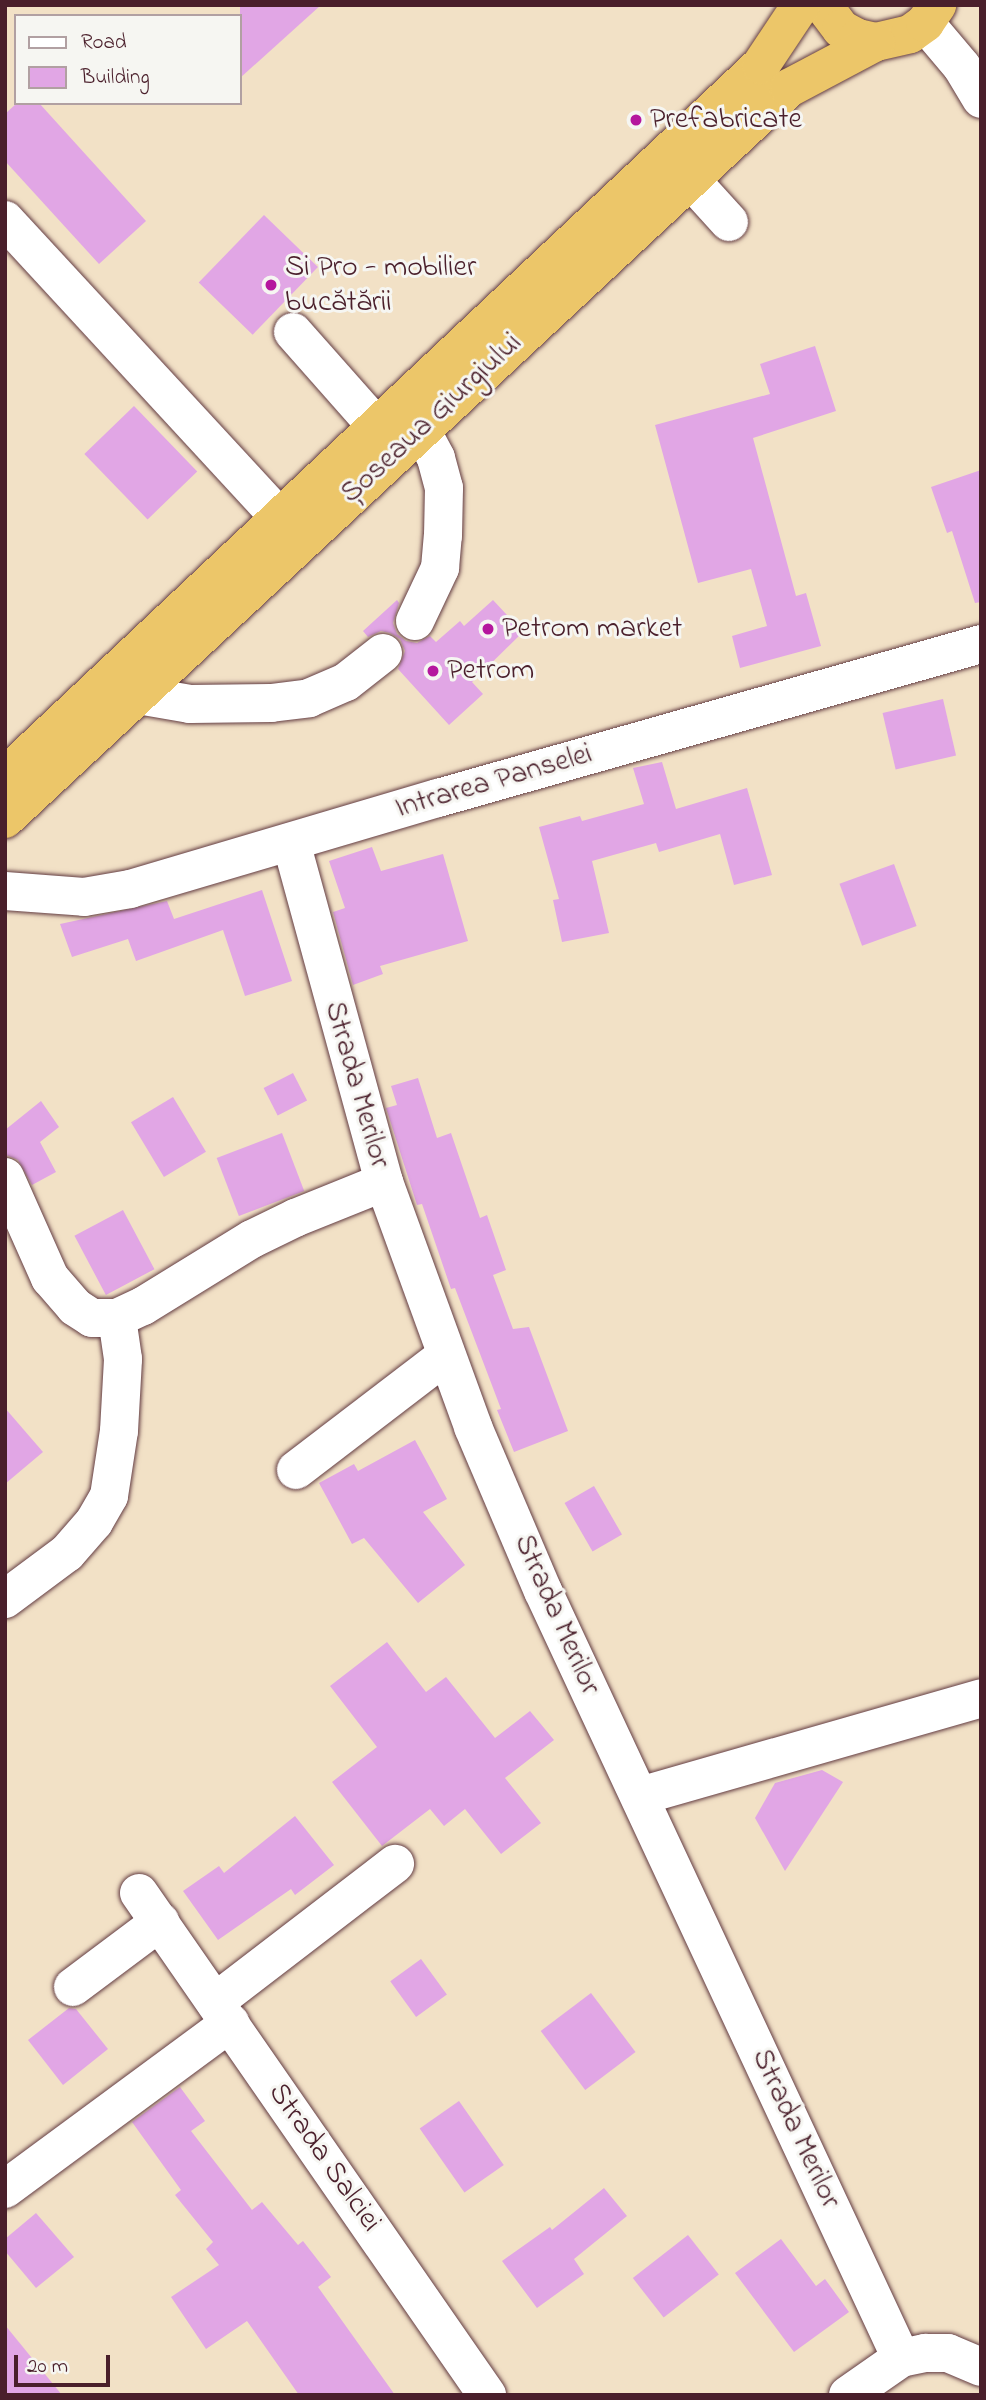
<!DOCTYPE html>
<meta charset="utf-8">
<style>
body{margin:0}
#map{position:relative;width:986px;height:2400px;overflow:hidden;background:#f2e1c6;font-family:"Indie Flower",sans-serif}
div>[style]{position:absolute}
.building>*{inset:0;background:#e1a6e5;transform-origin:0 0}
.roads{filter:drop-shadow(0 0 2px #633c42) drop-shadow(0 0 2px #633c42)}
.minor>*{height:38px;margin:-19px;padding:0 19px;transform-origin:19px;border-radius:19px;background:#fff}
.highway>*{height:38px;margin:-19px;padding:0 19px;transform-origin:19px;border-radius:19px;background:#ecc669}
.dots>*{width:19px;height:19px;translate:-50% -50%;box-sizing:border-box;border:4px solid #f6f6f2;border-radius:50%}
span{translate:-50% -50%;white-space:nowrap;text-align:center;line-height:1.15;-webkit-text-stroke:6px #f6f6f2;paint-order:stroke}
.poi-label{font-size:30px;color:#4a1f2b}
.left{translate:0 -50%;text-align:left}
.street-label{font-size:30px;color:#4a1f2b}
.frame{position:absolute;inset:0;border:7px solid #4a1f2b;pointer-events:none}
.legend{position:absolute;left:14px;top:14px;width:228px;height:91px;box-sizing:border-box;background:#f6f6f2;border:2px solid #b1a0a2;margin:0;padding:9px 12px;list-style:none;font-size:21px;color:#4a1f2b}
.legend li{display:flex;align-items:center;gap:14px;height:35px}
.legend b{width:35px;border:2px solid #b1a0a2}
.scale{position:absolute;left:14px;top:2355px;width:96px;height:32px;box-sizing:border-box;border:4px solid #4a1f2b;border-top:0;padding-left:9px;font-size:21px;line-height:24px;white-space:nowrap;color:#4a1f2b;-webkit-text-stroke:5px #f6f6f2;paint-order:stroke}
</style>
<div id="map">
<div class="building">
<div style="clip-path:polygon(240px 5px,321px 5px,240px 78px)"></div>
<div style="clip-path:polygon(17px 103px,39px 103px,146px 221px,99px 264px,5px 161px,5px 114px)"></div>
<div style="left:264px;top:215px;width:75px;height:94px;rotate:44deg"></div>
<div style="clip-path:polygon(815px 346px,836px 411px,753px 438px,796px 596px,806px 593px,821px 646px,740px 668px,732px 636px,767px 626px,751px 569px,698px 583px,655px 425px,770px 394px,760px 364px)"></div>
<div style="left:134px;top:406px;width:91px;height:69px;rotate:46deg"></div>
<div style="clip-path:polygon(981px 470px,981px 602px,975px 603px,952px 531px,947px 533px,931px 487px)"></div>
<div style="clip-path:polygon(397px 600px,399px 603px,393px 623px,397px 634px,406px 641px,417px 643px,430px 636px,436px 642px,460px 621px,464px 626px,493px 600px,523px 632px,472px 682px,483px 694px,449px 725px,398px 669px,405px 651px,400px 639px,390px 633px,381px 631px,368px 637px,363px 631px)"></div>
<div style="left:943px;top:699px;width:58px;height:62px;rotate:77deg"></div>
<div style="clip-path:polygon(662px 762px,676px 809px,747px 788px,772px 875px,734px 885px,720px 834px,659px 852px,656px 843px,592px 861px,609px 933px,562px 942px,553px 900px,559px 899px,539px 827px,580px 816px,582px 821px,644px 804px,633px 768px)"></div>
<div style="clip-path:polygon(372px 847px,381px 871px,443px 854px,468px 941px,380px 966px,383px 974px,353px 985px,333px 912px,345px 908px,329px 861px)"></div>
<div style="left:894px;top:864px;width:66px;height:58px;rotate:70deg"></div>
<div style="clip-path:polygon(262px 890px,292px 981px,245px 996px,223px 930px,136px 961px,128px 939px,72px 957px,60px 924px,167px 901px,174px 919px)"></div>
<div style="left:293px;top:1073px;width:31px;height:33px;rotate:63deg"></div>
<div style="clip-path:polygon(418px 1078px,437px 1138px,451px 1133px,480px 1218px,487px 1215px,506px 1270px,493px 1275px,513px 1329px,529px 1327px,568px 1431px,514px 1452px,497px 1410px,501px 1409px,455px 1288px,451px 1289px,422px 1204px,417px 1205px,386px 1108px,397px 1105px,391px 1086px)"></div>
<div style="left:173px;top:1097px;width:64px;height:49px;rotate:59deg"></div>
<div style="clip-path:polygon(41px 1101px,59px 1127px,40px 1142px,56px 1172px,32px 1185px,18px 1160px,6px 1155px,5px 1130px)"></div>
<div style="left:282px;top:1133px;width:62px;height:70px;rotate:69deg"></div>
<div style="left:123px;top:1210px;width:67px;height:55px;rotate:62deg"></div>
<div style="clip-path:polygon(5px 1408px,43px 1452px,5px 1484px)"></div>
<div style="clip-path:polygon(415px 1440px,447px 1499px,423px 1512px,465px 1565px,418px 1603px,364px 1538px,352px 1544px,319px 1483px,354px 1464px,358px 1471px)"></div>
<div style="left:594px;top:1486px;width:56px;height:34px;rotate:60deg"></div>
<div style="clip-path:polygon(387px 1642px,426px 1692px,446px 1677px,495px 1738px,530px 1711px,554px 1740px,505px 1778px,541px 1823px,501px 1854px,465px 1809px,444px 1826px,430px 1809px,382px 1846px,332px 1782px,377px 1747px,330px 1686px)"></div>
<div style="clip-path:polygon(822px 1770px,843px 1782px,785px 1871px,755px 1818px,775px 1783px)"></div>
<div style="clip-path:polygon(295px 1816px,334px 1865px,295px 1895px,291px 1889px,218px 1940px,183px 1891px,219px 1866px,224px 1873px)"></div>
<div style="left:421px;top:1959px;width:44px;height:38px;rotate:54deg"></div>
<div style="left:591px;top:1993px;width:74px;height:63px;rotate:53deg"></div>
<div style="clip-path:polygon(69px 2008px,76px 2009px,108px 2049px,63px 2085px,28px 2040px)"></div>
<div style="clip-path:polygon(180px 2087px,205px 2121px,191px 2131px,252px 2210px,262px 2202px,298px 2245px,303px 2241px,331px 2277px,318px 2287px,395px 2395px,299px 2395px,247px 2321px,206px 2349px,171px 2297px,219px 2265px,206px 2249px,213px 2242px,175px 2195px,181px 2190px,132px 2122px)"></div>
<div style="left:459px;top:2101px;width:78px;height:48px;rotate:55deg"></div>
<div style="clip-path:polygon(604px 2188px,627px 2216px,574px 2259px,584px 2274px,537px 2308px,502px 2261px,550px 2227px,552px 2230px)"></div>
<div style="clip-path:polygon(36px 2213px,74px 2257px,36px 2288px,5px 2251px,5px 2239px)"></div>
<div style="left:688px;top:2235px;width:50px;height:70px;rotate:52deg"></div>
<div style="clip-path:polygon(781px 2239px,816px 2286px,825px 2279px,849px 2312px,794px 2352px,735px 2273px)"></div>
<div style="clip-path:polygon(5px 2325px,62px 2395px,5px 2395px)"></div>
</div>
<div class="roads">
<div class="minor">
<div style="left:925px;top:23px;width:57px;rotate:49.9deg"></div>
<div style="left:962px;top:67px;width:37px;rotate:59deg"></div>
<div style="left:690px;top:179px;width:58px;rotate:47.8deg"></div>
<div style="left:5px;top:220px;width:405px;rotate:47.3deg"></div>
<div style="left:293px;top:332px;width:127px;rotate:48.5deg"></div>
<div style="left:415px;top:621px;width:59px;rotate:-64.7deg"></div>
<div style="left:440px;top:568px;width:32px;rotate:-85deg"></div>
<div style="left:443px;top:536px;width:48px;rotate:-88.8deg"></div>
<div style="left:444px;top:488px;width:31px;rotate:-105deg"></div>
<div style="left:436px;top:458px;width:32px;rotate:-118deg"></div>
<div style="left:138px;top:695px;width:53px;rotate:9.8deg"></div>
<div style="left:190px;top:704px;width:81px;rotate:-0.7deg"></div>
<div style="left:271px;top:703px;width:38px;rotate:-7deg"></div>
<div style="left:309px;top:698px;width:40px;rotate:-23.4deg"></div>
<div style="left:346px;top:682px;width:47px;rotate:-38.1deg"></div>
<div style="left:291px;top:842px;width:352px;rotate:74.7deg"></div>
<div style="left:384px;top:1182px;width:261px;rotate:70deg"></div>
<div style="left:473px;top:1427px;width:178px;rotate:66.9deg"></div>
<div style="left:543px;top:1591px;width:846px;rotate:64.98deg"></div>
<div style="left:5px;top:891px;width:79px;rotate:4.3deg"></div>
<div style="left:84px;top:897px;width:47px;rotate:-9.9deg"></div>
<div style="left:130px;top:889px;width:321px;rotate:-16.5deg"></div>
<div style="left:438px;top:798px;width:564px;rotate:-15.83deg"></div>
<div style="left:5px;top:1177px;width:111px;rotate:66deg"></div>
<div style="left:50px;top:1278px;width:38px;rotate:49deg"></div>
<div style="left:75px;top:1307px;width:20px;rotate:33deg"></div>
<div style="left:92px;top:1318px;width:25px"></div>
<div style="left:117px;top:1318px;width:29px;rotate:-25deg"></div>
<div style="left:143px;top:1306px;width:128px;rotate:-31.6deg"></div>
<div style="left:252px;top:1239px;width:48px;rotate:-26deg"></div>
<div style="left:295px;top:1218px;width:96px;rotate:-22deg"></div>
<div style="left:296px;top:1470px;width:188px;rotate:-37.4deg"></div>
<div style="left:5px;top:1599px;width:77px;rotate:-36.6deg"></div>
<div style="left:67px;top:1553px;width:41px;rotate:-48.9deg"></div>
<div style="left:94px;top:1522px;width:30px;rotate:-60deg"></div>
<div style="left:109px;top:1496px;width:66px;rotate:-81.3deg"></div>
<div style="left:119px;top:1431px;width:72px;rotate:-86.8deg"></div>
<div style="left:123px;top:1359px;width:41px;rotate:-98.3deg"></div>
<div style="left:640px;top:1796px;width:355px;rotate:-16deg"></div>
<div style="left:139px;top:1893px;width:611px;rotate:55.27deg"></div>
<div style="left:73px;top:1987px;width:109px;rotate:-36.8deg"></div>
<div style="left:215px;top:2002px;width:227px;rotate:-37.5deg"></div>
<div style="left:5px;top:2189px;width:280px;rotate:-36.4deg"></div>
<div style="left:848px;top:2395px;width:65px;rotate:-34.9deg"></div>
<div style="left:901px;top:2358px;width:25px;rotate:-12deg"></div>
<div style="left:925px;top:2353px;width:23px"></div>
<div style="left:948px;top:2353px;width:36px;rotate:23deg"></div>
</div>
<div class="highway">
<div style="left:823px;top:5px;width:30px;rotate:53deg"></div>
<div style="left:841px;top:29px;width:19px;rotate:28deg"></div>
<div style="left:858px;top:38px;width:18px;rotate:13deg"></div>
<div style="left:876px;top:42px;width:35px;rotate:-13deg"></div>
<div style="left:910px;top:34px;width:19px;rotate:-36deg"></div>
<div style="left:925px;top:23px;width:22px;rotate:-56deg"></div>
<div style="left:5px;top:776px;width:1038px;rotate:-43.24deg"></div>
<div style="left:761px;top:65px;width:72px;rotate:-56.3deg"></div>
<div style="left:5px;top:819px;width:1072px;rotate:-43deg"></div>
<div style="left:789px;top:88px;width:98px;rotate:-27.9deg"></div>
</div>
</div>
<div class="dots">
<div style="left:636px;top:120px;background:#b5179e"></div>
<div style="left:271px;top:285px;background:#b5179e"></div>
<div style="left:488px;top:629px;background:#b5179e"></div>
<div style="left:433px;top:671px;background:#b5179e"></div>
</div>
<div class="poi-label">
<span class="left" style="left:650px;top:120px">Prefabricate</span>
<span class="left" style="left:285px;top:285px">Si Pro - mobilier<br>bucătării</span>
<span class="left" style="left:502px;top:629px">Petrom market</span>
<span class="left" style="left:447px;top:671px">Petrom</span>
</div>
<div class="street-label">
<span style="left:432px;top:419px;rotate:-43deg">Șoseaua Giurgiului</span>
<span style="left:494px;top:782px;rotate:-16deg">Intrarea Panselei</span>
<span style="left:356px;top:1085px;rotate:74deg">Strada Merilor</span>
<span style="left:556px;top:1615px;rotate:66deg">Strada Merilor</span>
<span style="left:795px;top:2129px;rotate:65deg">Strada Merilor</span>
<span style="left:324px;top:2158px;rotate:55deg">Strada Salciei</span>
</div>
<div class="frame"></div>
<ul class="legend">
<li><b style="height:9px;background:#fff"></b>Road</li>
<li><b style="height:19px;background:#e1a6e5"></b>Building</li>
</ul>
<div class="scale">20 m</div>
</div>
